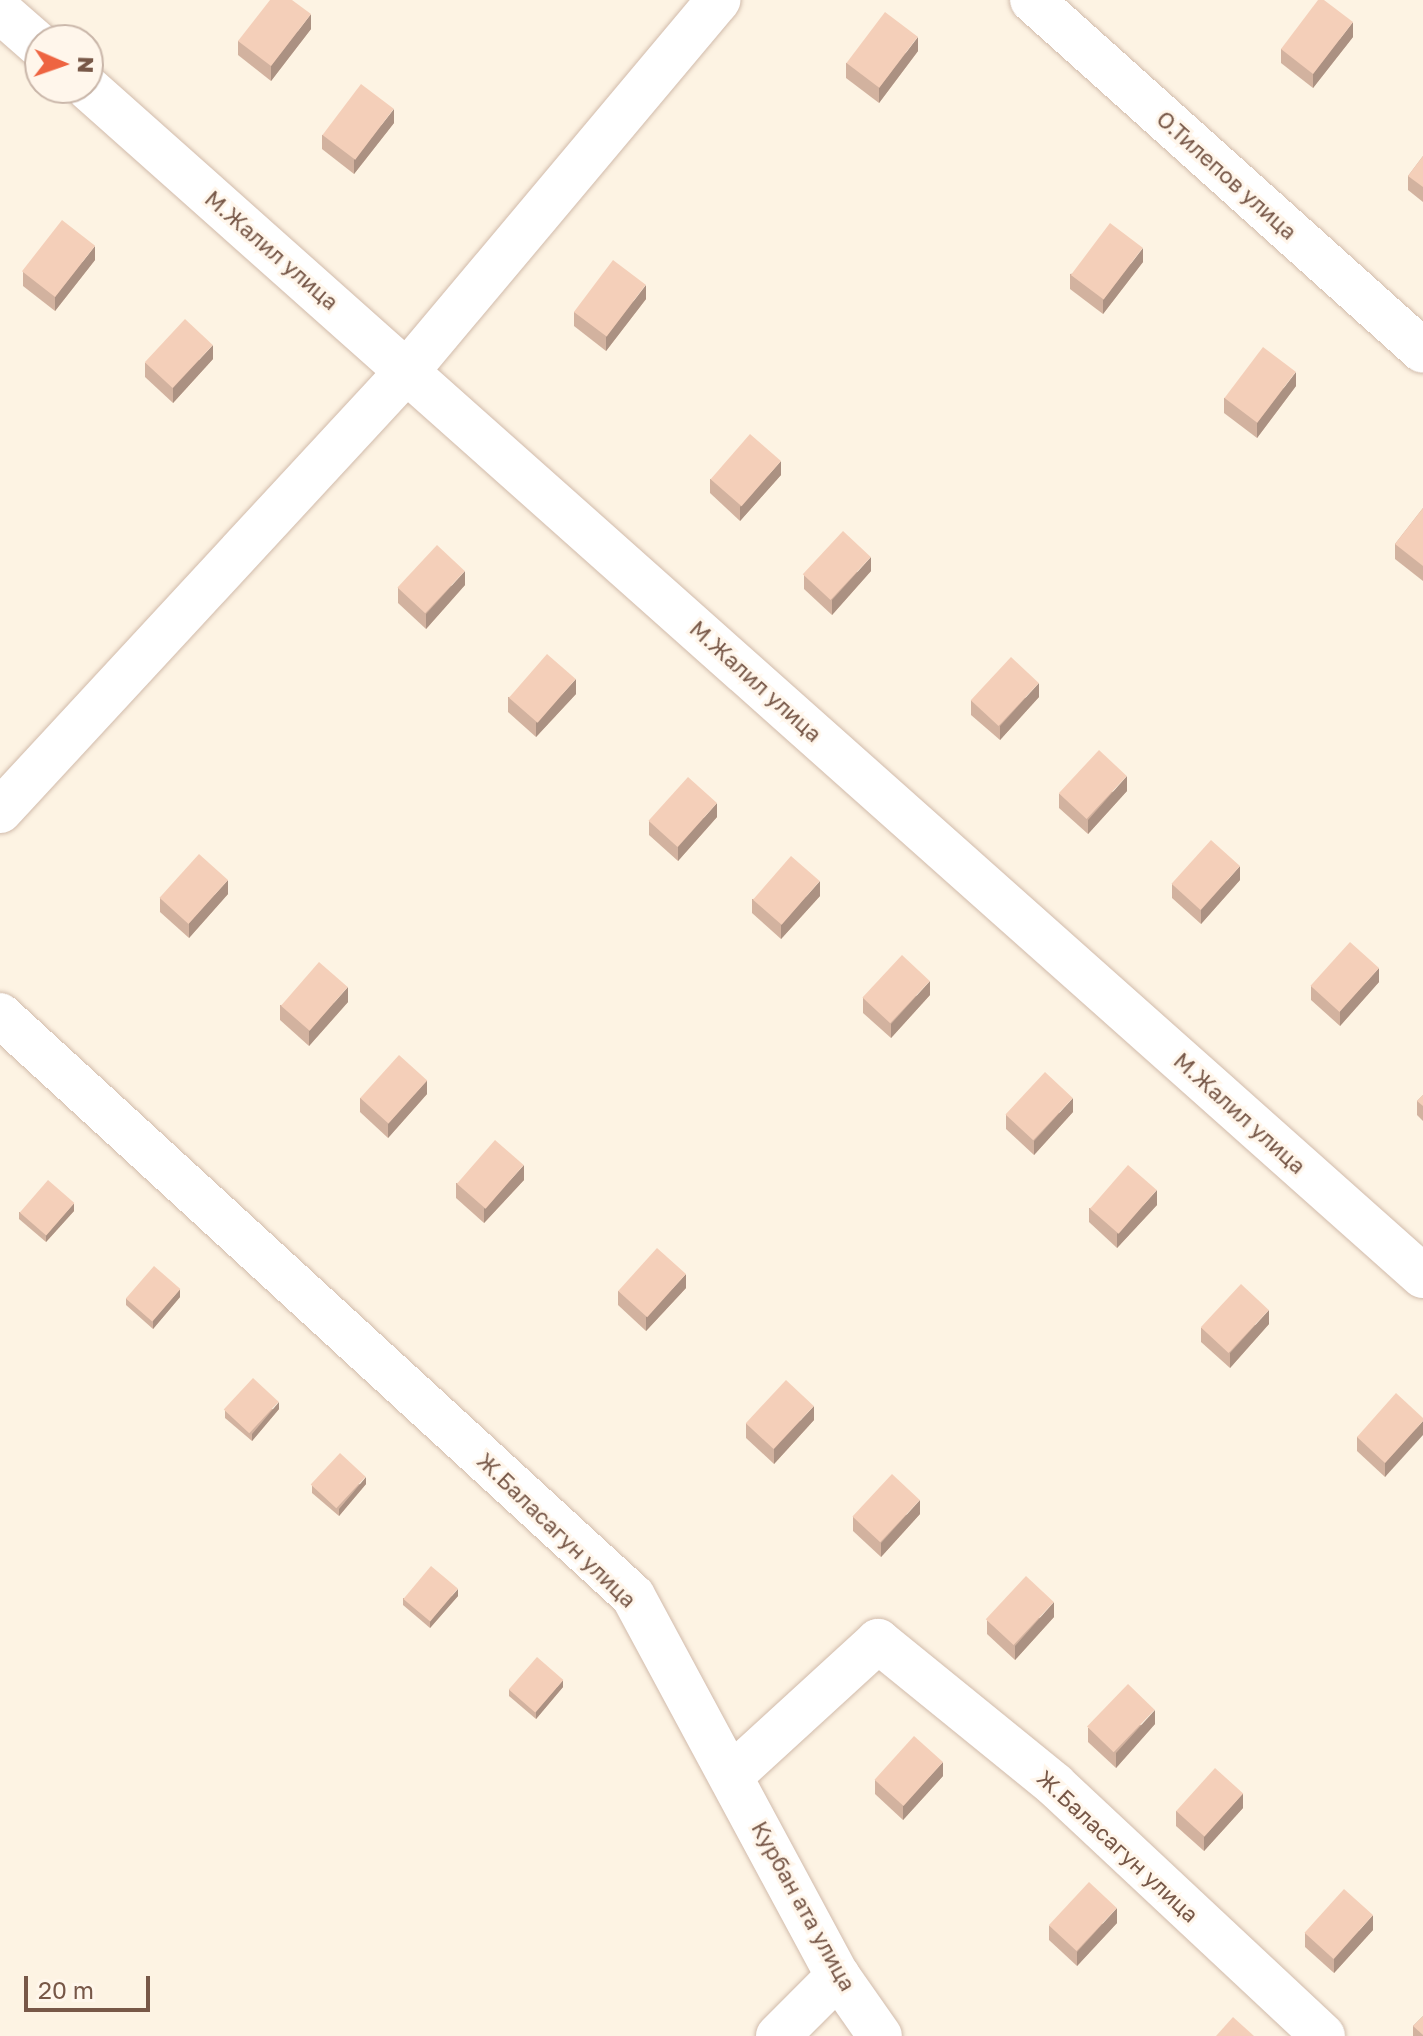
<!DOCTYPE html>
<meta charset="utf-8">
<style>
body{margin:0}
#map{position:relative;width:1423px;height:2036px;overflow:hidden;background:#fdf3e3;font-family:"Golos Text",sans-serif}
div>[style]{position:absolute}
.roads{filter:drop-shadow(0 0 2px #d1bbab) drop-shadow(0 0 2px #d1bbab)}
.street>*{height:44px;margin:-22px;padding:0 22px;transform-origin:22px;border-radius:22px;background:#fff}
.wall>*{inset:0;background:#d2b29f}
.shaded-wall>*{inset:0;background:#ab9182}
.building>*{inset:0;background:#f4cfb9;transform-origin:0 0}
span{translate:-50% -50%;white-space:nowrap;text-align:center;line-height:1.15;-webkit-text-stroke:6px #fff6eb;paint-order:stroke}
.street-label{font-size:22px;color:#775747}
.north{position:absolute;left:24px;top:24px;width:80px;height:80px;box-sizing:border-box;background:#fff6eb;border:2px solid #c9b6a9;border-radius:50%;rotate:92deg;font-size:22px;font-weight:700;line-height:32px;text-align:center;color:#775747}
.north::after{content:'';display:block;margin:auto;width:28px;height:36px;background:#ee6441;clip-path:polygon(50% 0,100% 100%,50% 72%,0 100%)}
.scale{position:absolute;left:24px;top:1976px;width:126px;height:36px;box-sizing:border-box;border:4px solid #775747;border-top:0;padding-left:10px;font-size:24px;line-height:28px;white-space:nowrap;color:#775747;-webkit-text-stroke:6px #fff6eb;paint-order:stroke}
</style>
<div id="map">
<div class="roads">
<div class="street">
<div style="left:1032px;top:0;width:525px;rotate:41.91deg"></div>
<div style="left:0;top:11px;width:53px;rotate:41.2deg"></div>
<div style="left:88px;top:88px;width:1787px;rotate:41.67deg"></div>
<div style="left:0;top:811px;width:601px;rotate:-47.23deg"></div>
<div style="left:408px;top:370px;width:483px;rotate:-50deg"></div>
<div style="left:0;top:1015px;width:859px;rotate:42.55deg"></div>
<div style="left:633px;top:1596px;width:432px;rotate:61.7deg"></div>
<div style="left:838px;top:1976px;width:73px;rotate:55deg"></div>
<div style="left:733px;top:1774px;width:197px;rotate:-42.5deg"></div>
<div style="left:878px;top:1641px;width:228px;rotate:39.1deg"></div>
<div style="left:1055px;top:1785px;width:367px;rotate:43.1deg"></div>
<div style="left:778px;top:2036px;width:85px;rotate:-45deg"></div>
</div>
</div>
<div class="wall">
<div style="clip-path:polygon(311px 29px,271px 81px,238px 55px,238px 41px)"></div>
<div style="clip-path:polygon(1353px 37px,1313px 88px,1281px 63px,1281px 49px)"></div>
<div style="clip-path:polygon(918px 51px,879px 103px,846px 78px,846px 63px)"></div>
<div style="clip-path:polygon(394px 123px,354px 174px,322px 149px,322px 135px)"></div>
<div style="clip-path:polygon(1423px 156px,1423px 202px,1408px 190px,1408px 176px)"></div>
<div style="clip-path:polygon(95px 260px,55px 311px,23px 286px,23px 272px)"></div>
<div style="clip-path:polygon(1143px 262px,1103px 314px,1070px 289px,1070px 274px)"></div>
<div style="clip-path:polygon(646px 299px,606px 351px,574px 326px,574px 312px)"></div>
<div style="clip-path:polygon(213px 359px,173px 403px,145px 377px,145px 363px)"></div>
<div style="clip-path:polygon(1296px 386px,1257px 438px,1224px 413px,1224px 398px)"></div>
<div style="clip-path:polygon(781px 475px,740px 521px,710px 493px,710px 479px)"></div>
<div style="clip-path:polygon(1423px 508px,1423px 581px,1395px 559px,1395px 544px)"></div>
<div style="clip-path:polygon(871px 571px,832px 615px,804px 589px,804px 575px)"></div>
<div style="clip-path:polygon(465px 585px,426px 629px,398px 603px,398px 588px)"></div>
<div style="clip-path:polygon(576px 694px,536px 737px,508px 712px,508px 697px)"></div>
<div style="clip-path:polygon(1039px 697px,1000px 740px,971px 715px,971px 700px)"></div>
<div style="clip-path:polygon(1127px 791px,1088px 834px,1059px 808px,1059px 794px)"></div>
<div style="clip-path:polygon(717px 817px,678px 861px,649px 835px,649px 821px)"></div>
<div style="clip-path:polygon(1240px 880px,1201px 924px,1172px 898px,1172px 884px)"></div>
<div style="clip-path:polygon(228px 894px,189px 938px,160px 912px,160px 898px)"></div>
<div style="clip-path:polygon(820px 896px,781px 939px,752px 913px,752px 899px)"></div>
<div style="clip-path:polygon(1379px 982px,1340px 1026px,1311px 1000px,1311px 986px)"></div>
<div style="clip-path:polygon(930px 995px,891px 1038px,863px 1013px,863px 998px)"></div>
<div style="clip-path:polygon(348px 1002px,309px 1046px,280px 1020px,280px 1005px)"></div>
<div style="clip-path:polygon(427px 1094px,388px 1138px,360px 1112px,360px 1098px)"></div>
<div style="clip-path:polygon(1423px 1095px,1423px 1121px,1417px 1115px,1417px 1101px)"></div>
<div style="clip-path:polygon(1073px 1112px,1034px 1155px,1006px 1129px,1006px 1115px)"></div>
<div style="clip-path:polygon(524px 1180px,484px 1223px,456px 1198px,456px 1183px)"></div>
<div style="clip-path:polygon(1157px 1205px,1117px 1248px,1089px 1222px,1089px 1208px)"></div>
<div style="clip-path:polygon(74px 1211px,46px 1242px,19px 1219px,19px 1212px)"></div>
<div style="clip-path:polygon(686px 1288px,646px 1331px,618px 1305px,618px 1291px)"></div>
<div style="clip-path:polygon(180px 1297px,153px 1329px,126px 1305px,126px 1298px)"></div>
<div style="clip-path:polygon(1269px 1324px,1230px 1368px,1201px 1342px,1201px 1328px)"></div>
<div style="clip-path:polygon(279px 1409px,252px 1441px,225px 1418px,225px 1410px)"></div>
<div style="clip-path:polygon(1423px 1418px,1385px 1477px,1357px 1451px,1357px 1437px)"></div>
<div style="clip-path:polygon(814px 1420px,774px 1464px,746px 1438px,746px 1423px)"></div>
<div style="clip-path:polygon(366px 1484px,339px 1516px,312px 1493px,312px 1485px)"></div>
<div style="clip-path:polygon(920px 1514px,881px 1557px,853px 1531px,853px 1517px)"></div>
<div style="clip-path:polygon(458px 1596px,430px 1628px,403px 1605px,403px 1598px)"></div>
<div style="clip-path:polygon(1054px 1617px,1015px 1660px,987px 1634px,987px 1620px)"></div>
<div style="clip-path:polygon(563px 1687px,536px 1719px,509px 1696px,509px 1689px)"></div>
<div style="clip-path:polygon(1155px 1724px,1116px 1768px,1088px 1742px,1088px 1728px)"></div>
<div style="clip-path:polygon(943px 1776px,903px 1820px,875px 1794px,875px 1780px)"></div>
<div style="clip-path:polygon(1243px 1808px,1204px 1851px,1176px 1826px,1176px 1811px)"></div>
<div style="clip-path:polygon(1117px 1923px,1077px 1966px,1049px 1940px,1049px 1926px)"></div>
<div style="clip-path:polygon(1373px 1930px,1334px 1973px,1305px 1947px,1305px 1933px)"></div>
<div style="clip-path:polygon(1423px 2016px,1423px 2036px,1413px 2036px,1413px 2026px)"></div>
</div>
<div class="shaded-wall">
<div style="clip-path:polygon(311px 14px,311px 29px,271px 81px,271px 66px)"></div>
<div style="clip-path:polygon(1353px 22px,1353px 37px,1313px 88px,1313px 74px)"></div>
<div style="clip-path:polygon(918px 37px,918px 51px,879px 103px,879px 88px)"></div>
<div style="clip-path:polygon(394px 109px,394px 123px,354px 174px,354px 160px)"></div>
<div style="clip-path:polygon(95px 246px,95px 260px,55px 311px,55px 297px)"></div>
<div style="clip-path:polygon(1143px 248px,1143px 262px,1103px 314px,1103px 300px)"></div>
<div style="clip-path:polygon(646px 285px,646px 299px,606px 351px,606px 337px)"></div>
<div style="clip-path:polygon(213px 345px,213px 359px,173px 403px,173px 388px)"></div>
<div style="clip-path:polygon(1296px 372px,1296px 386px,1257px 438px,1257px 423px)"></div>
<div style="clip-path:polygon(781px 461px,781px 475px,740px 521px,740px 507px)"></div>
<div style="clip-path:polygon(871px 557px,871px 571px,832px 615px,832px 600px)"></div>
<div style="clip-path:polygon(465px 571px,465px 585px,426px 629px,426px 614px)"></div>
<div style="clip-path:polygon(576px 679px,576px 694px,536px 737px,536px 723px)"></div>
<div style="clip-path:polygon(1039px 683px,1039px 697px,1000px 740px,1000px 726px)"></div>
<div style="clip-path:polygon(1127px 776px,1127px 791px,1088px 834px,1088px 820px)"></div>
<div style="clip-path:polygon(717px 803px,717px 817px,678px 861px,678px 847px)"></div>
<div style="clip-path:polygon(1240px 866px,1240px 880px,1201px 924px,1201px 910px)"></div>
<div style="clip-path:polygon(228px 880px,228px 894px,189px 938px,189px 923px)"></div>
<div style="clip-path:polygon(820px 881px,820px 896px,781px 939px,781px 925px)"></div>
<div style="clip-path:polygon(1379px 968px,1379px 982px,1340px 1026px,1340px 1011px)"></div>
<div style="clip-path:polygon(930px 981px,930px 995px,891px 1038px,891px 1024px)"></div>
<div style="clip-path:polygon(348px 987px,348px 1002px,309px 1046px,309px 1031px)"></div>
<div style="clip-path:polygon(427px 1080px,427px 1094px,388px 1138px,388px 1124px)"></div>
<div style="clip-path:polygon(1073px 1098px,1073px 1112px,1034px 1155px,1034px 1141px)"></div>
<div style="clip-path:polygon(524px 1165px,524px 1180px,484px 1223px,484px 1209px)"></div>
<div style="clip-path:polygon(1157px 1190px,1157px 1205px,1117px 1248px,1117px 1234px)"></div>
<div style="clip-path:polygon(74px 1203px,74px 1211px,46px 1242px,46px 1235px)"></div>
<div style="clip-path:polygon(686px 1274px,686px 1288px,646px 1331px,646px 1317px)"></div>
<div style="clip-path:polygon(180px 1289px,180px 1297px,153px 1329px,153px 1321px)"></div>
<div style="clip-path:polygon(1269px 1310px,1269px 1324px,1230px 1368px,1230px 1353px)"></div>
<div style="clip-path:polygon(279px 1402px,279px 1409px,252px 1441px,252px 1434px)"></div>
<div style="clip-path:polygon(814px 1406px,814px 1420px,774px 1464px,774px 1449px)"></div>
<div style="clip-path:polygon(1423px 1421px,1423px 1435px,1385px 1477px,1385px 1463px)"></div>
<div style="clip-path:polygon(366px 1477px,366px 1484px,339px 1516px,339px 1509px)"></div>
<div style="clip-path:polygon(920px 1500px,920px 1514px,881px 1557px,881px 1543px)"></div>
<div style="clip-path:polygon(458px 1589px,458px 1596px,430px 1628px,430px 1621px)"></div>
<div style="clip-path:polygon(1054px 1602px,1054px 1617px,1015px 1660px,1015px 1646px)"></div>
<div style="clip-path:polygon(563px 1680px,563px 1687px,536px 1719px,536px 1712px)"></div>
<div style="clip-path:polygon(1155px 1710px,1155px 1724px,1116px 1768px,1116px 1753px)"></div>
<div style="clip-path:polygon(943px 1762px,943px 1776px,903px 1820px,903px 1805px)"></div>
<div style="clip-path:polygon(1243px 1793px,1243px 1808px,1204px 1851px,1204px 1837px)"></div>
<div style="clip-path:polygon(1117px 1908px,1117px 1923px,1077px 1966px,1077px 1952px)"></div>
<div style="clip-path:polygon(1373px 1915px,1373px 1930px,1334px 1973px,1334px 1959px)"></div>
</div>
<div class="building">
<div style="clip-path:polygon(270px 0,292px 0,311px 14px,271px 66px,238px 41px)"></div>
<div style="clip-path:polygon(1318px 0,1324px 0,1353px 22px,1313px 74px,1281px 49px)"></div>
<div style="left:885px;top:12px;width:41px;height:64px;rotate:37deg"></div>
<div style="left:361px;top:84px;width:41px;height:64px;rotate:37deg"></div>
<div style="clip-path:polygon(1423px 156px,1423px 187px,1408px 176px)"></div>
<div style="left:62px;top:220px;width:42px;height:65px;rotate:38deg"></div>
<div style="left:1110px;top:223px;width:41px;height:65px;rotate:37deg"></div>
<div style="left:613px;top:260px;width:41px;height:65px;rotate:37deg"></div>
<div style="left:185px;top:319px;width:38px;height:59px;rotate:43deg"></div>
<div style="left:1263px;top:347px;width:41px;height:64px;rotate:37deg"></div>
<div style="left:750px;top:434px;width:41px;height:60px;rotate:41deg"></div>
<div style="clip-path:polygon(1423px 508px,1423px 566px,1395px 544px)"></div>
<div style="left:843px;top:531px;width:38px;height:59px;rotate:43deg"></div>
<div style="left:437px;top:545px;width:38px;height:58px;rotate:43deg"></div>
<div style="left:547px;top:654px;width:38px;height:58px;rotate:41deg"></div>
<div style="left:1011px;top:657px;width:38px;height:59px;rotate:43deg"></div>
<div style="left:1099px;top:750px;width:38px;height:59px;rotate:43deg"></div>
<div style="left:688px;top:777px;width:39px;height:59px;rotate:42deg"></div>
<div style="left:1211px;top:840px;width:39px;height:59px;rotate:42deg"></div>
<div style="left:199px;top:854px;width:39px;height:59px;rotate:42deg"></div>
<div style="left:791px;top:856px;width:38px;height:58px;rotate:41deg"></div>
<div style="left:1350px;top:942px;width:39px;height:59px;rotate:42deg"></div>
<div style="left:902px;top:955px;width:38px;height:58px;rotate:43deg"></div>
<div style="left:319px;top:962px;width:38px;height:58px;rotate:41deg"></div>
<div style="left:399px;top:1055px;width:38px;height:58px;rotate:42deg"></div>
<div style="left:1045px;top:1072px;width:38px;height:58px;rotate:43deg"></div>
<div style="clip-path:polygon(1423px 1095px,1423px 1106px,1417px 1101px)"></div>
<div style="left:495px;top:1140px;width:38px;height:58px;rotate:41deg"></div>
<div style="left:1128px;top:1165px;width:38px;height:58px;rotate:41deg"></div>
<div style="left:48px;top:1180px;width:35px;height:43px;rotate:41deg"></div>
<div style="left:657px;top:1248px;width:39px;height:58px;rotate:42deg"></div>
<div style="left:154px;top:1266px;width:35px;height:43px;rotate:41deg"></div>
<div style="left:1241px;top:1284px;width:38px;height:59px;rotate:43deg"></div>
<div style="left:253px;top:1378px;width:35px;height:43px;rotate:43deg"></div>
<div style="left:786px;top:1380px;width:38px;height:59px;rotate:43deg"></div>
<div style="clip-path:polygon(1396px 1393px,1423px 1418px,1423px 1421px,1385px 1463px,1357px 1437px)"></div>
<div style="left:340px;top:1453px;width:35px;height:43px;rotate:43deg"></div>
<div style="left:892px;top:1474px;width:38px;height:58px;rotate:43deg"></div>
<div style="left:431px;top:1566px;width:35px;height:43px;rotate:40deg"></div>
<div style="left:1026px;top:1576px;width:38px;height:59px;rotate:43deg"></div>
<div style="left:537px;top:1657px;width:35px;height:43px;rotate:41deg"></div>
<div style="left:1128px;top:1684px;width:37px;height:59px;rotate:44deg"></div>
<div style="left:914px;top:1736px;width:39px;height:59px;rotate:42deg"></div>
<div style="left:1215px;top:1768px;width:38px;height:58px;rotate:42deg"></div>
<div style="left:1089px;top:1882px;width:38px;height:59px;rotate:43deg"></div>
<div style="left:1344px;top:1889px;width:39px;height:59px;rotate:42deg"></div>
<div style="clip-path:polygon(1423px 2016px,1423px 2035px,1413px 2026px)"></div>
<div style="clip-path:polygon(1233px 2017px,1254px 2036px,1216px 2036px)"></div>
</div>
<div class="street-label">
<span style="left:1227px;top:175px;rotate:42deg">О.Тилепов улица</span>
<span style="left:272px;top:250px;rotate:41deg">М.Жалил улица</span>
<span style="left:756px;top:681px;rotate:42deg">М.Жалил улица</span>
<span style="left:1240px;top:1113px;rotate:42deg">М.Жалил улица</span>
<span style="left:557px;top:1530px;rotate:44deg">Ж.Баласагун улица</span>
<span style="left:1118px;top:1846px;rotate:43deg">Ж.Баласагун улица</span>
<span style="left:804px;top:1906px;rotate:61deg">Курбан ата улица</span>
</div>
<div class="north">N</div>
<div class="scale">20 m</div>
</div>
